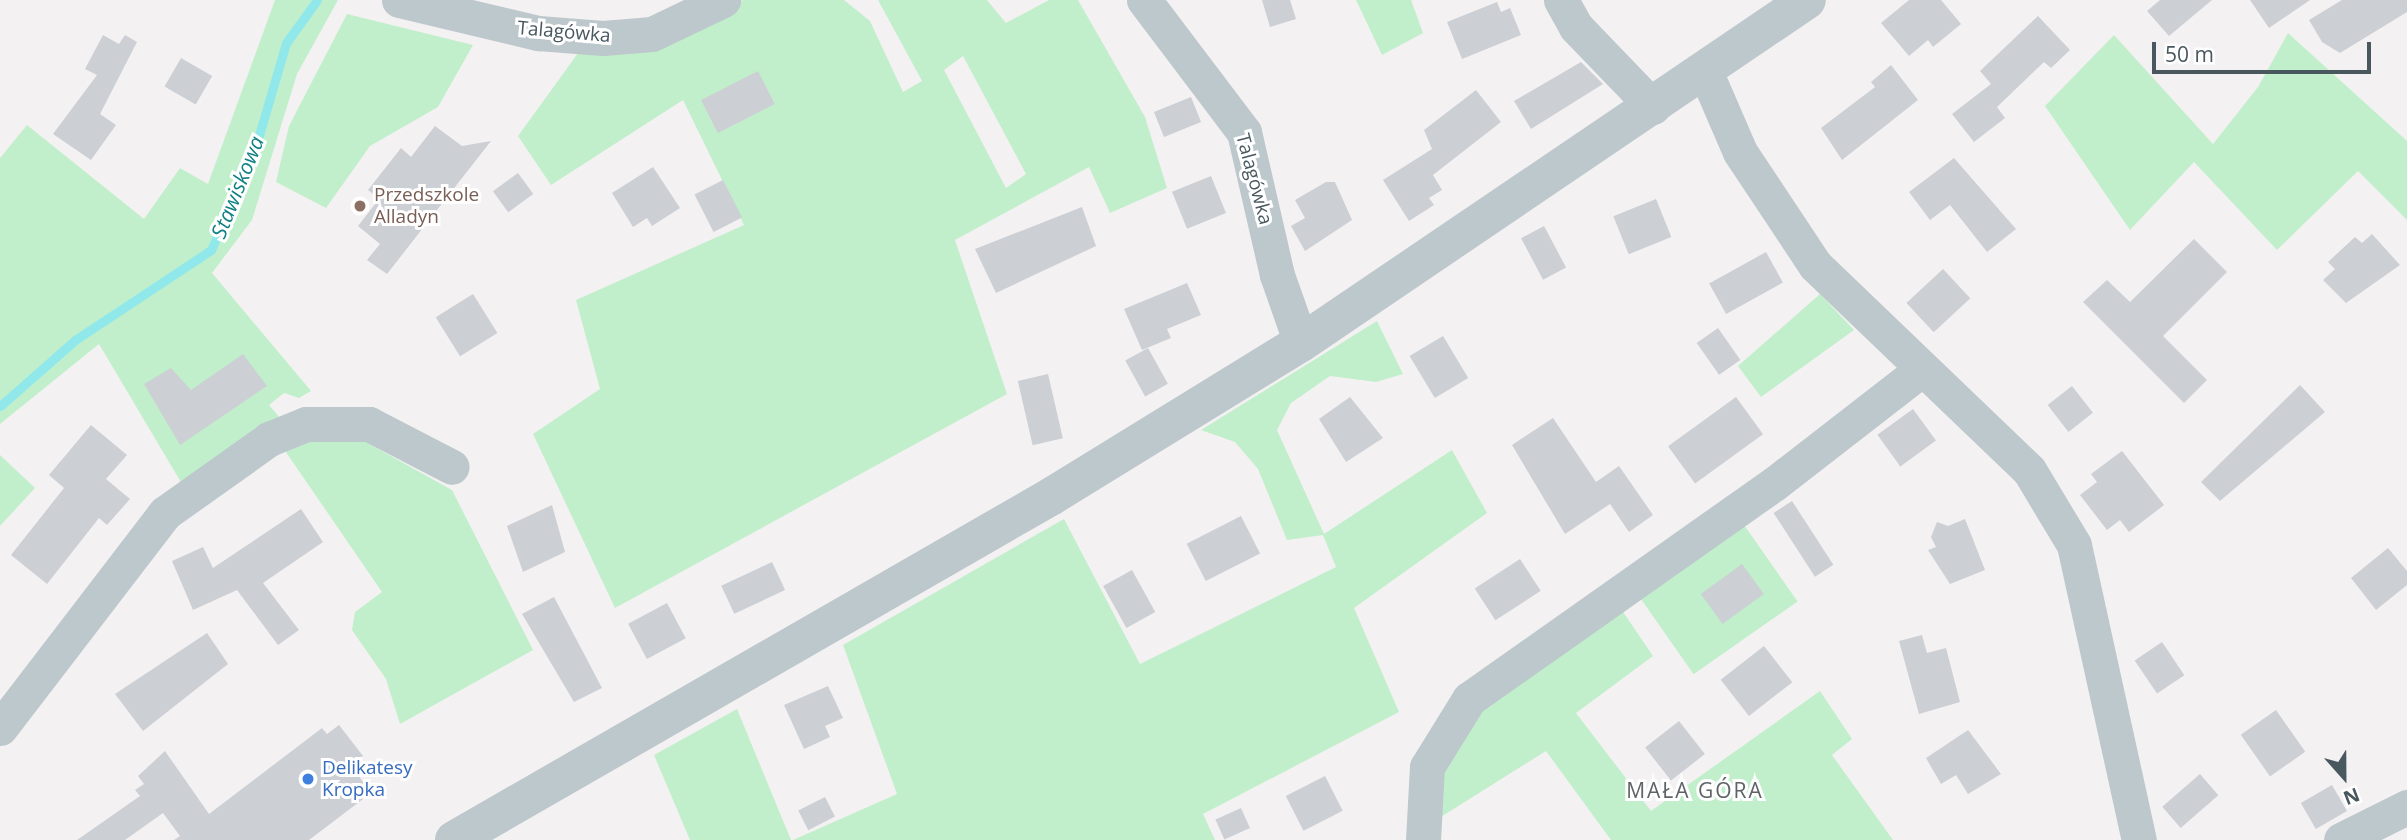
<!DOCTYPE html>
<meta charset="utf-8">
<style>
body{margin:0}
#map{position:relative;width:2407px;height:840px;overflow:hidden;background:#f4f1f2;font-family:"Open Sans",sans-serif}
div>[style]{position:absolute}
.green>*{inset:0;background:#c2efcb;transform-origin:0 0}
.stream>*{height:9px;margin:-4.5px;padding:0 4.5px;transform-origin:4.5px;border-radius:4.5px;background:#90e8eb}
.building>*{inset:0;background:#cccfd4;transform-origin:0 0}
.minor>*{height:35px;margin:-17.5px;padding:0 17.5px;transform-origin:17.5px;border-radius:17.5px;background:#bdc8cd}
.tertiary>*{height:38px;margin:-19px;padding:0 19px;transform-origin:19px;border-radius:19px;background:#bdc8cd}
.dots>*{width:19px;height:19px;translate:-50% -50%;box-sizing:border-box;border:4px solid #fff;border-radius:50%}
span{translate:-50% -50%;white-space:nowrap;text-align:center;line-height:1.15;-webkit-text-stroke:6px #fff;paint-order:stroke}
.street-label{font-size:19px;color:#49585f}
.education-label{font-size:19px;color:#785e54}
.left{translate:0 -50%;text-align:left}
.shop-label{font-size:19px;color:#366cbe}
.water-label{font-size:21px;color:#108184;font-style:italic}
.neighbourhood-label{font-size:21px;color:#5e6366;letter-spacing:2px}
.north{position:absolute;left:2309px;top:742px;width:70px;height:70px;-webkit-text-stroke:5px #fff;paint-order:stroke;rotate:159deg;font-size:19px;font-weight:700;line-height:28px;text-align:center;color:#49585f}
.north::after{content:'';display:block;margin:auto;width:24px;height:32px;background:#49585f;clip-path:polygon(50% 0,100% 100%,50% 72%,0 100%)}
.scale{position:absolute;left:2152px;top:42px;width:219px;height:32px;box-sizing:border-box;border:4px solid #49585f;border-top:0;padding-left:9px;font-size:21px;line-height:24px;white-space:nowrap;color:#49585f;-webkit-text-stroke:5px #fff;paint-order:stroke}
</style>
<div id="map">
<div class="green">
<div style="clip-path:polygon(275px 0,338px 0,297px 74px,252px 220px,212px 273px,311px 391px,299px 398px,284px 393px,269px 405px,281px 419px,182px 484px,99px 344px,0 424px,0 158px,27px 125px,144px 219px,180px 168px,208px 184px)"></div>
<div style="clip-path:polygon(evenodd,743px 0,844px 0,870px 21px,903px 92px,922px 81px,878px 0,987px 0,1006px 23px,1049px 0,1078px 0,1145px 117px,1167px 188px,1110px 213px,1089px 167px,955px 240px,1007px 394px,615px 608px,533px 434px,600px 389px,576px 300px,744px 225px,683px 100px,551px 185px,518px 136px,581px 49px,725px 14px,743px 0,963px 56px,1026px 174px,1006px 188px,944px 70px,963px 56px)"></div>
<div style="clip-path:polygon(1356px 0,1411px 0,1423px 33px,1382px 55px)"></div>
<div style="clip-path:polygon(347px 14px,473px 45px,438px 107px,370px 146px,326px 208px,276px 182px,289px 126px)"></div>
<div style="clip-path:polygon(2288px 33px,2407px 141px,2407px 220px,2358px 171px,2277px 250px,2194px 162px,2130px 230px,2045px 106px,2114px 35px,2213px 144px,2258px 87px)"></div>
<div style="clip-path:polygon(1820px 294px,1854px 330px,1761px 397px,1738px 366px)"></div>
<div style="clip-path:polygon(1377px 321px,1403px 374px,1376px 382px,1330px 376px,1291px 403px,1277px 430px,1324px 534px,1452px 450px,1487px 513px,1354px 608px,1399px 712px,1203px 814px,1215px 840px,793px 840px,897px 794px,843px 645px,1064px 519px,1140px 664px,1336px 567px,1323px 535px,1287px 540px,1258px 469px,1235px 442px,1201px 430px)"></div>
<div style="clip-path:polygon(353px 435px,452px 490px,533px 650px,400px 724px,386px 679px,352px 630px,355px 612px,382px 592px,281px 445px)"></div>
<div style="clip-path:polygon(0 455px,35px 488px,0 526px)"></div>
<div style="left:1742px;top:522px;width:97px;height:127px;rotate:55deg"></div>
<div style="clip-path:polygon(1617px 603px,1653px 656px,1576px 713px,1651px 811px,1820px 691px,1852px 739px,1832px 755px,1893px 840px,1611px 840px,1546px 751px,1436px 820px,1436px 773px,1480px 701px)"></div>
<div style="clip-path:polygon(737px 709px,791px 840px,690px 840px,654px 755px)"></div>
</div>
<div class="stream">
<div style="left:0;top:406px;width:100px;rotate:-41.3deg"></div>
<div style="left:75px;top:340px;width:163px;rotate:-33.5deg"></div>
<div style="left:211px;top:250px;width:110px;rotate:-66.5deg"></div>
<div style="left:255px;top:149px;width:110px;rotate:-73.7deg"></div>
<div style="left:286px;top:43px;width:53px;rotate:-54.2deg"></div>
</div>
<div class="building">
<div style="clip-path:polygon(1262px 0,1290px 0,1296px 19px,1270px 27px)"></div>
<div style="clip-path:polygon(1909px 0,1941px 0,1961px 24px,1933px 47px,1928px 40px,1909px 56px,1881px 23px)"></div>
<div style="clip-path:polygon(2160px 0,2212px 0,2169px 36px,2147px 11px)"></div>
<div style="clip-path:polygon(2250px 0,2310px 0,2269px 28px)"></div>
<div style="clip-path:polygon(2342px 0,2407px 0,2407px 12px,2340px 53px,2322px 42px,2309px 20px)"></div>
<div style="clip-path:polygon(1497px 2px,1501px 12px,1510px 8px,1521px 35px,1462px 59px,1447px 22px)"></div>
<div style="clip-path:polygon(2038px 16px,2070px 50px,2051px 68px,2044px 62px,1997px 107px,2005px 118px,1974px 142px,1952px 114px,1991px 84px,1980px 71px)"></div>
<div style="clip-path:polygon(103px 35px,119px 44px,125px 35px,137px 42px,100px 114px,116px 125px,91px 160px,53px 134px,97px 75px,85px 69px)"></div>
<div style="left:181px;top:58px;width:36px;height:33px;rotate:30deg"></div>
<div style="clip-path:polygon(1581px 62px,1603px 84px,1531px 129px,1514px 101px)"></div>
<div style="clip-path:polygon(1891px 65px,1918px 100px,1842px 160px,1821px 128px,1875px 87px,1871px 82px)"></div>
<div style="left:758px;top:71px;width:37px;height:64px;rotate:63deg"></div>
<div style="clip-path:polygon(1476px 90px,1501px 122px,1433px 175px,1442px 190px,1429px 198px,1434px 205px,1409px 221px,1383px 180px,1432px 149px,1424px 130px)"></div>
<div style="left:1191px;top:97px;width:27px;height:40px;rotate:68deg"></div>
<div style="clip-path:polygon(435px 126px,462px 146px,491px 141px,387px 274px,367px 260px,380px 244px,358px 226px,379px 199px,368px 190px,401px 148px,411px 157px)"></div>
<div style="clip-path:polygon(1954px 158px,2016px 229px,1987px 252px,1950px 205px,1930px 220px,1909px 192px)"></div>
<div style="clip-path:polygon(653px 167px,680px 208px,652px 226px,647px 218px,633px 227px,612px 193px)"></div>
<div style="left:518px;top:173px;width:26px;height:31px;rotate:54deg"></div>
<div style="left:1211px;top:176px;width:40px;height:42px;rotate:68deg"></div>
<div style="left:723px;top:180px;width:42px;height:32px;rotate:63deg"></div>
<div style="clip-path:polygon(1326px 182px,1335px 182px,1352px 220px,1305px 251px,1291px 226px,1305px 218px,1295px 200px)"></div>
<div style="left:1656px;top:199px;width:41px;height:46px;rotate:68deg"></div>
<div style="clip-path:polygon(1082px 207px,1096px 246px,996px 293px,975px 249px)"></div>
<div style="left:1544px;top:226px;width:47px;height:26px;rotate:62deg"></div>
<div style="clip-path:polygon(2372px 234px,2400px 265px,2346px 303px,2323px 280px,2335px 269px,2328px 262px,2355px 237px,2362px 243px)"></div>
<div style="clip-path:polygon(2194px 239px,2227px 272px,2163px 336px,2207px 380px,2184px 403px,2083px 302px,2107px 280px,2130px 302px)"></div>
<div style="left:1766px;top:252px;width:35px;height:65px;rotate:61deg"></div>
<div style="left:1943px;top:269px;width:40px;height:50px;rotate:47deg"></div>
<div style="clip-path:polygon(1187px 283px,1201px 315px,1167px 329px,1171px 338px,1142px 350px,1124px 309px)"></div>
<div style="left:473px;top:294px;width:46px;height:44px;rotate:58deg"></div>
<div style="left:1718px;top:328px;width:39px;height:26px;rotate:55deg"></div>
<div style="left:1443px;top:336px;width:49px;height:39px;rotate:59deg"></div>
<div style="left:1148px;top:348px;width:41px;height:26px;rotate:61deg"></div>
<div style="clip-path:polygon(243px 354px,267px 386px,180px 445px,144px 384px,171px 368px,191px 390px)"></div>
<div style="left:1048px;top:374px;width:66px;height:31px;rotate:77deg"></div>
<div style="clip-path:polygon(2300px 385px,2325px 412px,2220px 501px,2201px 482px)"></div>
<div style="left:2072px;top:386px;width:34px;height:31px;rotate:52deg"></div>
<div style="clip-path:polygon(1350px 397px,1383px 438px,1346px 462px,1319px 419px)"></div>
<div style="left:1736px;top:397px;width:46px;height:84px;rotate:54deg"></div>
<div style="left:1913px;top:409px;width:39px;height:44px;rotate:54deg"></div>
<div style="clip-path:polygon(1553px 418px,1596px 482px,1619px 466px,1653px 515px,1629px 532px,1610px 504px,1565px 534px,1512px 445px)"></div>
<div style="clip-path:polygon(91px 425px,127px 455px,106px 479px,130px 499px,107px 525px,99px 518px,47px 584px,11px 555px,64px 488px,49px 475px)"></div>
<div style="clip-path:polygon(2122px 451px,2164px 505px,2129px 532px,2120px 520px,2107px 530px,2080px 495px,2097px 482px,2091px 474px)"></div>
<div style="left:1792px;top:501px;width:76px;height:22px;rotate:57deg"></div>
<div style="clip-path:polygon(552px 505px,565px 552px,523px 572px,507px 526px)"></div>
<div style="clip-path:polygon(301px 509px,323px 542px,263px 583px,299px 630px,278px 645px,237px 590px,193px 610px,172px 561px,203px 547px,213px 568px)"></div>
<div style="left:1241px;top:516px;width:42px;height:61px;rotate:63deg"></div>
<div style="clip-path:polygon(1965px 519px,1985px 570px,1950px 584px,1928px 550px,1936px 547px,1931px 537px,1937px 522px,1948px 526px)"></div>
<div style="clip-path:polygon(2388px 548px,2407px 571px,2407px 585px,2376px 610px,2351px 578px)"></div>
<div style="left:1520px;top:559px;width:38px;height:54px;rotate:57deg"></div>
<div style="left:772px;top:562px;width:31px;height:56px;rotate:65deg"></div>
<div style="left:1742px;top:564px;width:37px;height:51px;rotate:54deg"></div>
<div style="left:1132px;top:570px;width:48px;height:33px;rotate:61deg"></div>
<div style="clip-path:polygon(554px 597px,602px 688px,574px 702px,522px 614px)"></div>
<div style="left:667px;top:603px;width:40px;height:44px;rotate:62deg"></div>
<div style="clip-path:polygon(207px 633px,228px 664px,143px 731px,115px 694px)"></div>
<div style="clip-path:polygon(1922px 635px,1927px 653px,1946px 648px,1960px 702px,1919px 714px,1899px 641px)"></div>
<div style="left:2162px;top:642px;width:40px;height:33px;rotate:56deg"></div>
<div style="left:1764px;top:646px;width:46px;height:55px;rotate:52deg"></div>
<div style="clip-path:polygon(828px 686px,843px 718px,825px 726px,830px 737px,804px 749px,784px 705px)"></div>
<div style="left:2276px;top:710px;width:51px;height:43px;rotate:55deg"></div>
<div style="left:1679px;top:721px;width:42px;height:43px;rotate:52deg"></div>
<div style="clip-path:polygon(339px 725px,363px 756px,351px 765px,371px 793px,309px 840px,174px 840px,180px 836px,163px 813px,125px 840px,77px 840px,140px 796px,135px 790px,144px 784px,138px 776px,165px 751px,209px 814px,322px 728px,327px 734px)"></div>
<div style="clip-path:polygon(1968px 730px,2001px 774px,1968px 794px,1956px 775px,1941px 784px,1926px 758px)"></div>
<div style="left:2200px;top:774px;width:28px;height:50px;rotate:49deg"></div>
<div style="left:1325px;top:776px;width:39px;height:44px;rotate:63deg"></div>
<div style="left:2332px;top:785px;width:30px;height:36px;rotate:60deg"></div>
<div style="left:825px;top:797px;width:22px;height:30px;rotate:63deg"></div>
<div style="left:1241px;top:808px;width:22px;height:28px;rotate:66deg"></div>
</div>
<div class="minor">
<div style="left:399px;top:0;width:143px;rotate:13.4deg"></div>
<div style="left:538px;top:33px;width:65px;rotate:4.4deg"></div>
<div style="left:603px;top:38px;width:49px;rotate:-4.7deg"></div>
<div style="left:652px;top:34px;width:79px;rotate:-25.6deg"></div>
<div style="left:1144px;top:0;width:166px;rotate:52.9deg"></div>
<div style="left:1244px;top:132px;width:147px;rotate:77deg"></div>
<div style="left:1277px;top:275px;width:72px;rotate:70.6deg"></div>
<div style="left:1561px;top:0;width:31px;rotate:61deg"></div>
<div style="left:1576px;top:27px;width:111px;rotate:46.1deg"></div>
<div style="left:1705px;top:71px;width:88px;rotate:66.6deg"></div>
<div style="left:1740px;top:152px;width:136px;rotate:56.4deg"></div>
<div style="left:1815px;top:265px;width:296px;rotate:43.8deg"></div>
<div style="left:2029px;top:470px;width:87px;rotate:59deg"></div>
<div style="left:2074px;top:545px;width:302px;rotate:77.6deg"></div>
<div style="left:0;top:728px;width:271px;rotate:-52.5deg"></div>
<div style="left:165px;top:513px;width:128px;rotate:-35.4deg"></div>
<div style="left:269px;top:439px;width:40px;rotate:-22deg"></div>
<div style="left:306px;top:424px;width:63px"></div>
<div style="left:369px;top:424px;width:93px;rotate:27.4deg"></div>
<div style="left:1423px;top:840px;width:73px;rotate:-86.9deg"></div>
<div style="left:1427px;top:767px;width:80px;rotate:-58.3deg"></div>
<div style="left:1469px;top:699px;width:373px;rotate:-35.2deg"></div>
<div style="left:1774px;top:484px;width:186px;rotate:-37.8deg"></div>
<div style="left:2341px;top:840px;width:74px;rotate:-26.6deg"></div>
</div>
<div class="tertiary">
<div style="left:454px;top:840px;width:690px;rotate:-29.91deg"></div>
<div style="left:1052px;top:496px;width:292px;rotate:-31.6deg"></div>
<div style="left:1301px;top:343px;width:611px;rotate:-34.13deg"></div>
</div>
<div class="dots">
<div style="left:360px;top:206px;background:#8d6e63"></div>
<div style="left:308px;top:779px;background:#3f7fe0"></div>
</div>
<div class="street-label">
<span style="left:564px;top:32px;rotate:5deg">Talagówka</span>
<span style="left:1254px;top:179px;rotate:75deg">Talagówka</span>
</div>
<div class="education-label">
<span class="left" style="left:374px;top:206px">Przedszkole<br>Alladyn</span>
</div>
<div class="shop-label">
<span class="left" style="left:322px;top:779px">Delikatesy<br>Kropka</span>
</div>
<div class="water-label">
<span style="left:237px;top:187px;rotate:-68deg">Stawiskowa</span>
</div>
<div class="neighbourhood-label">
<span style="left:1695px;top:790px">MAŁA GÓRA</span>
</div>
<div class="north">N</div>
<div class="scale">50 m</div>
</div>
